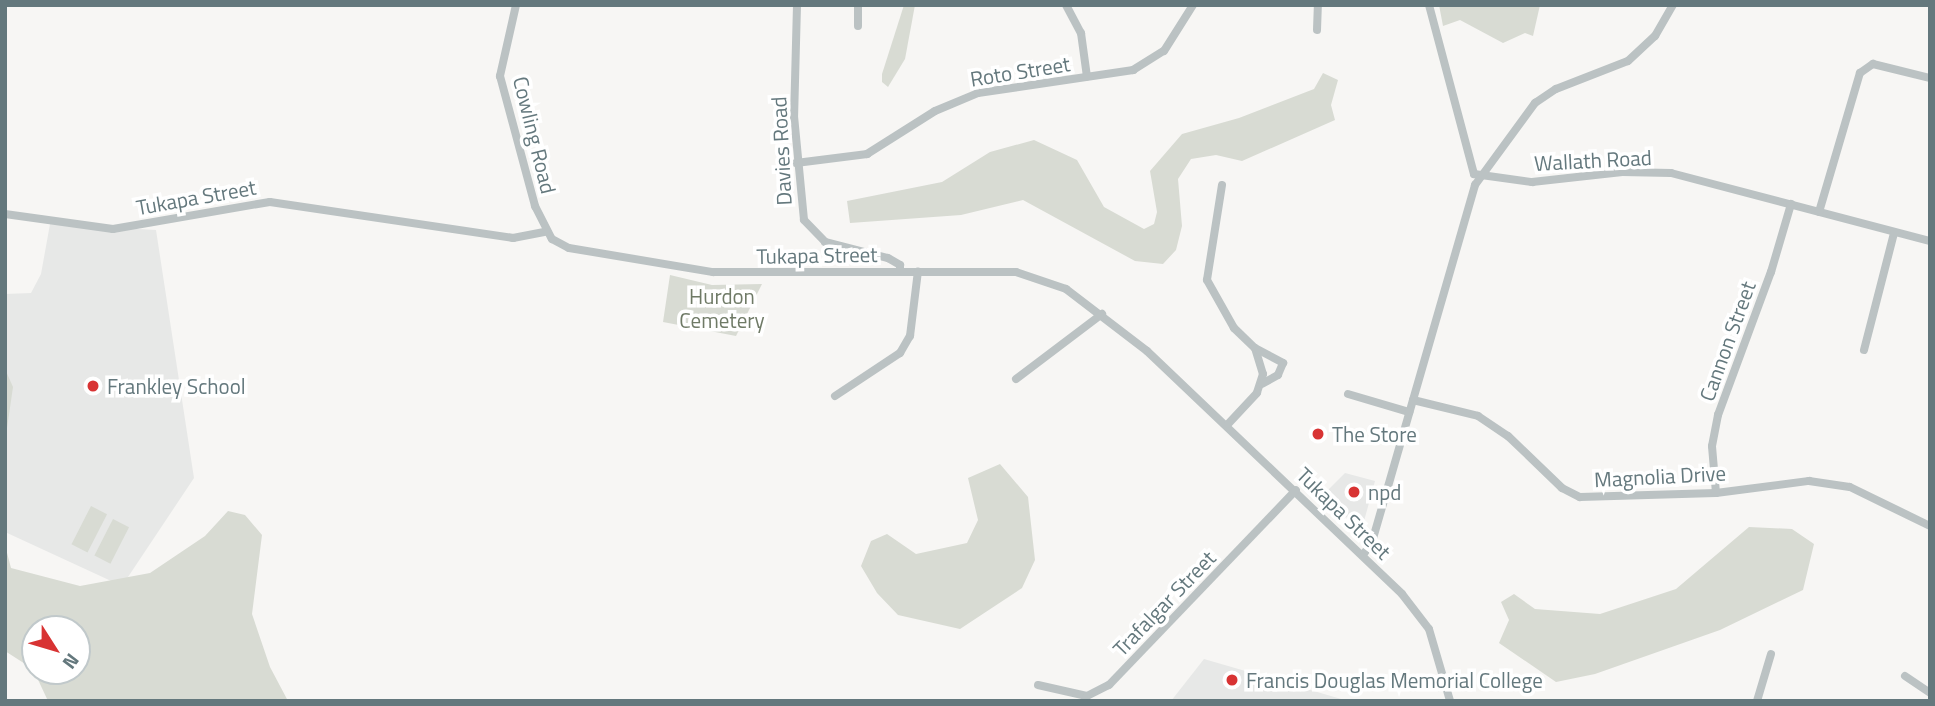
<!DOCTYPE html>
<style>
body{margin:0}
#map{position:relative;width:1935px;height:706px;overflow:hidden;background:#f7f6f4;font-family:"Titillium Web",sans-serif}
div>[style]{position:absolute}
.built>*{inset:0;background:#e7e8e7}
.green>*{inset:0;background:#d8dbd3;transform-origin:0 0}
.minor>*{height:8px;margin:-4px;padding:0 4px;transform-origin:4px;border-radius:4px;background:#bbc2c3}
.dots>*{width:19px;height:19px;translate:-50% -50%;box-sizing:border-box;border:4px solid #fff;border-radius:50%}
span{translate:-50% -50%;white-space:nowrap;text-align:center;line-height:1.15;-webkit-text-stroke:7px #fff;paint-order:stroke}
.street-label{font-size:21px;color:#64787d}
.park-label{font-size:21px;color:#6f7a66}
.poi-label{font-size:21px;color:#64787d}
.left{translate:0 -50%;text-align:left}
.frame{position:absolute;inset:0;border:7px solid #64787d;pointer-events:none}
.north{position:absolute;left:21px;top:615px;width:70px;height:70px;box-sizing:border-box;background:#fff;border:2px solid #c1c9cb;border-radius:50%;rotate:127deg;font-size:19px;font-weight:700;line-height:28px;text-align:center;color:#64787d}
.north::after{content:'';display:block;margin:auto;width:24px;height:32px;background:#d83333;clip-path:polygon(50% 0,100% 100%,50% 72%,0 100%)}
</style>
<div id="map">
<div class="built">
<div style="clip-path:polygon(50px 224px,156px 230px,194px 478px,122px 586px,5px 532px,5px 294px,31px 293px,41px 274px)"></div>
<div style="clip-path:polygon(1345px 473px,1375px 481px,1361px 532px,1324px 494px)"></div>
<div style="clip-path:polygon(1204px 659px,1348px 701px,1171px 701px)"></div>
</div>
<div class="green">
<div style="clip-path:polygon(904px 5px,915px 5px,905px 59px,888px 87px,882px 82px,882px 74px)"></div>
<div style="clip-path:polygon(1439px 5px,1540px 5px,1533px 36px,1525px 33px,1503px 43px,1460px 20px,1443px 26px)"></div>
<div style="clip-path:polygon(1323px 73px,1338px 80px,1331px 105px,1335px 120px,1242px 161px,1216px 155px,1191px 159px,1178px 179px,1182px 226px,1176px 250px,1163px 264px,1135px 261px,1023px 200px,961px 215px,850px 223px,847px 201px,942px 182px,990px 152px,1034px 140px,1077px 160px,1104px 207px,1144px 229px,1154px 224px,1157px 212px,1150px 171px,1182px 134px,1239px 118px,1314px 89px)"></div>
<div style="clip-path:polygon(670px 275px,712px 285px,762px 284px,736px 336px,663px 322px)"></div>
<div style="clip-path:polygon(5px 369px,13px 387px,5px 442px)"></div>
<div style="clip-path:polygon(1000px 464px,1028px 497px,1035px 560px,1022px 588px,960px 629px,898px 615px,877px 593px,861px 566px,871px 541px,887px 534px,916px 554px,967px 543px,978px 520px,968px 478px)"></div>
<div style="left:91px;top:506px;width:18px;height:43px;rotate:27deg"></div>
<div style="clip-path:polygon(evenodd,228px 511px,245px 515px,262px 535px,252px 614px,270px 667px,288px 701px,48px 701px,33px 669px,5px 651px,5px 545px,11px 568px,80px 586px,150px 573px,205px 536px,228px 511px,77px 629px,77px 671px,35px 671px,35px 629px,77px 629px)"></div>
<div style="left:113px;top:519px;width:18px;height:41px;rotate:27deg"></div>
<div style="clip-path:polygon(1749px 527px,1792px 529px,1814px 544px,1803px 590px,1720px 630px,1595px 674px,1556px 682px,1499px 643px,1509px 620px,1501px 602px,1514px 594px,1535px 609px,1600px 614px,1676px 589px)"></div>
</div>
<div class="minor">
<div style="left:516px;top:5px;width:73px;rotate:102.7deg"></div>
<div style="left:500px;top:76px;width:135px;rotate:74.9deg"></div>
<div style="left:535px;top:206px;width:37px;rotate:63deg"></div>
<div style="left:552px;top:239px;width:19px;rotate:28deg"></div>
<div style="left:569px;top:248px;width:146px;rotate:9.5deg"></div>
<div style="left:713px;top:272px;width:303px"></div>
<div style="left:1016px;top:272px;width:53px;rotate:18.8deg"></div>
<div style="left:1066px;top:289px;width:102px;rotate:37.4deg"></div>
<div style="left:1147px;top:351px;width:352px;rotate:43.6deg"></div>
<div style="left:1402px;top:594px;width:44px;rotate:52.4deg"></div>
<div style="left:1429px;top:629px;width:75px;rotate:73.7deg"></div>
<div style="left:797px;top:5px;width:111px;rotate:91.5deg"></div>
<div style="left:794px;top:116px;width:104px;rotate:84.5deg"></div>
<div style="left:804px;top:220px;width:30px;rotate:46deg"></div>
<div style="left:825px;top:242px;width:65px;rotate:14.3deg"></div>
<div style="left:888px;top:258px;width:14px;rotate:30deg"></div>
<div style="left:900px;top:265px;width:6px;rotate:90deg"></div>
<div style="left:1066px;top:5px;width:32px;rotate:62deg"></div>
<div style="left:1081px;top:33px;width:44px;rotate:82.2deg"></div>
<div style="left:1429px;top:5px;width:175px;rotate:75.1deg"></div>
<div style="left:1474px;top:174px;width:59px;rotate:7.9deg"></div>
<div style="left:1532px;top:182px;width:91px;rotate:-6.3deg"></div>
<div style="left:1622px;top:172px;width:49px;rotate:1.2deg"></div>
<div style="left:1671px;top:173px;width:268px;rotate:14.7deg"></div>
<div style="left:858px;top:26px;width:21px;rotate:-90deg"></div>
<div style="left:1317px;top:30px;width:25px;rotate:-88deg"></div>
<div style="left:796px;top:163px;width:72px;rotate:-7.2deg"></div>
<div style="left:867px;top:154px;width:80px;rotate:-32.3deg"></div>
<div style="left:935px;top:111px;width:47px;rotate:-22.7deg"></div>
<div style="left:978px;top:93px;width:157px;rotate:-8.4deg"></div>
<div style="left:1133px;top:70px;width:36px;rotate:-32deg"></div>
<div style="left:1164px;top:51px;width:54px;rotate:-57.8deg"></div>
<div style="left:1222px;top:185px;width:96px;rotate:99deg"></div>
<div style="left:1207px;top:280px;width:55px;rotate:60.6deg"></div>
<div style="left:1234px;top:328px;width:29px;rotate:44deg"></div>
<div style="left:1255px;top:348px;width:27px;rotate:73deg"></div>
<div style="left:1263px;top:374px;width:20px;rotate:108deg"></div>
<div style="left:1257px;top:393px;width:42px;rotate:133.1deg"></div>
<div style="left:1819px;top:212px;width:145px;rotate:-73.6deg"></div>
<div style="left:1860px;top:73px;width:16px;rotate:-35deg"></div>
<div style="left:1873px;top:64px;width:59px;rotate:13.8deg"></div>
<div style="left:5px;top:214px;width:109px;rotate:7.9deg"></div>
<div style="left:113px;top:229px;width:159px;rotate:-9.8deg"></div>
<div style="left:270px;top:202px;width:246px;rotate:8.4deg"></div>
<div style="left:513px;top:238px;width:33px;rotate:-11deg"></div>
<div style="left:1255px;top:348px;width:32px;rotate:28deg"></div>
<div style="left:1283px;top:363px;width:13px;rotate:113deg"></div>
<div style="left:1278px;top:375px;width:18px;rotate:151deg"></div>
<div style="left:1864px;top:350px;width:121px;rotate:-75.6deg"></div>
<div style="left:1016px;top:379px;width:108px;rotate:-37.1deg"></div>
<div style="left:1348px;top:394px;width:64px;rotate:16.4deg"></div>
<div style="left:835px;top:396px;width:78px;rotate:-33.5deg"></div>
<div style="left:900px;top:353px;width:20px;rotate:-60deg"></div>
<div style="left:910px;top:336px;width:65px;rotate:-83deg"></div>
<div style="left:1413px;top:400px;width:67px;rotate:13.8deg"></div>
<div style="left:1478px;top:416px;width:36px;rotate:34deg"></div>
<div style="left:1508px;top:436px;width:75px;rotate:43.9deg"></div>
<div style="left:1562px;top:488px;width:20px;rotate:27deg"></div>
<div style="left:1580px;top:497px;width:136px;rotate:-1.7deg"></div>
<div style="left:1716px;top:493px;width:94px;rotate:-7.4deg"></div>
<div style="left:1809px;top:481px;width:41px;rotate:8.3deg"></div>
<div style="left:1850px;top:487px;width:89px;rotate:26deg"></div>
<div style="left:1716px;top:493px;width:47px;rotate:-94.9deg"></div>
<div style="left:1712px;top:446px;width:32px;rotate:-79deg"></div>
<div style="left:1718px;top:415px;width:153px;rotate:-69.7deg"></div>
<div style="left:1771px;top:272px;width:71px;rotate:-73.6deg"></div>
<div style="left:1363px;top:555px;width:16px;rotate:-55deg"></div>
<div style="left:1372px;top:542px;width:372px;rotate:-73.9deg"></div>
<div style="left:1475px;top:185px;width:102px;rotate:-53.8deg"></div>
<div style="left:1535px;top:103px;width:25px;rotate:-34deg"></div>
<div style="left:1556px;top:89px;width:77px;rotate:-21.3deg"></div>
<div style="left:1628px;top:61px;width:37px;rotate:-43deg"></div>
<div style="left:1655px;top:36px;width:36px;rotate:-60deg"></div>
<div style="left:1905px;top:676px;width:30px;rotate:34deg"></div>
<div style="left:1038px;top:685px;width:50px;rotate:12.7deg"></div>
<div style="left:1087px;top:696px;width:25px;rotate:-27deg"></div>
<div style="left:1109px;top:685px;width:270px;rotate:-46.2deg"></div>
<div style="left:1757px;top:701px;width:49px;rotate:-73.4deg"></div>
</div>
<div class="dots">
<div style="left:93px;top:386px;background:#d83333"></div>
<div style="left:1318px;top:434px;background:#d83333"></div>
<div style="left:1354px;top:492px;background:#d83333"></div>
<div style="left:1232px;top:680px;background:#d83333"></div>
</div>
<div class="street-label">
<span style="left:1020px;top:71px;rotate:-9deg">Roto Street</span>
<span style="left:535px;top:135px;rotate:76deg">Cowling Road</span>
<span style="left:781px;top:151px;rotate:-93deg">Davies Road</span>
<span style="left:1593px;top:160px;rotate:-3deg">Wallath Road</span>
<span style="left:196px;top:197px;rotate:-10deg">Tukapa Street</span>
<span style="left:817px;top:255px;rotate:-1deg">Tukapa Street</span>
<span style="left:1727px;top:341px;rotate:-70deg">Cannon Street</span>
<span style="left:1660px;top:476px;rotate:-3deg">Magnolia Drive</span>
<span style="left:1344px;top:513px;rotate:44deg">Tukapa Street</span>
<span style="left:1164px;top:603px;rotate:-46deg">Trafalgar Street</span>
</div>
<div class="park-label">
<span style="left:722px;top:308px">Hurdon<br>Cemetery</span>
</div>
<div class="poi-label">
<span class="left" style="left:107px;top:386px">Frankley School</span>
<span class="left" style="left:1332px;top:434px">The Store</span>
<span class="left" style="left:1368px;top:492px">npd</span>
<span class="left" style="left:1246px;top:680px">Francis Douglas Memorial College</span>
</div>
<div class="frame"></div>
<div class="north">N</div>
</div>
